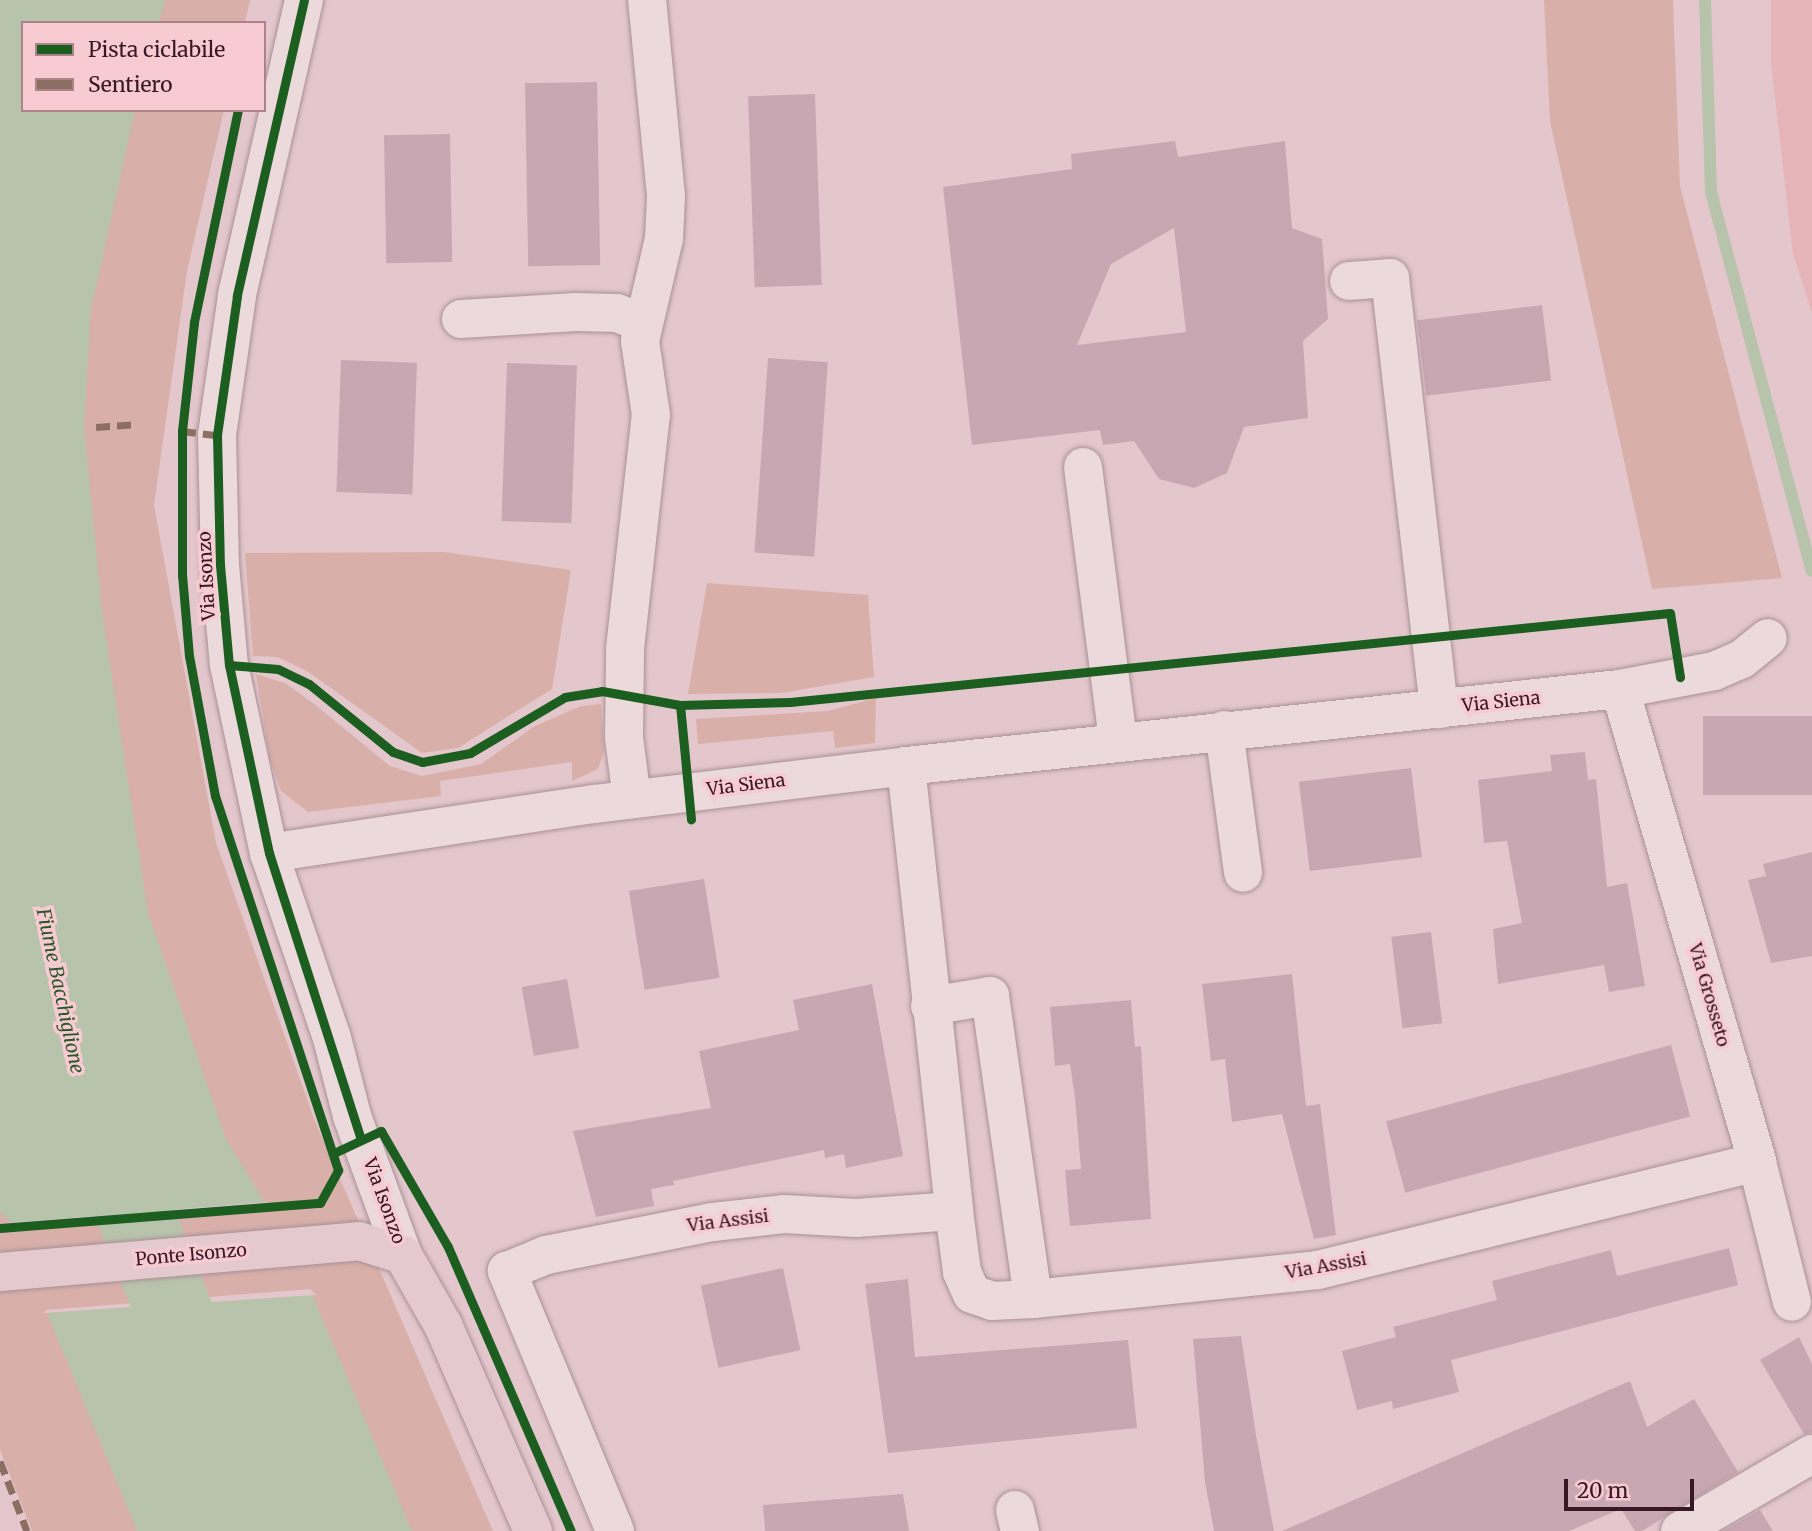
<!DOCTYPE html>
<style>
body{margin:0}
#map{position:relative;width:1812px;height:1531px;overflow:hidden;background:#e4c7cc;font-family:Merriweather,serif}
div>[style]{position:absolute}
.farmland>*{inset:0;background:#e6b5b9}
.green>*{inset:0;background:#d9b0a9}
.water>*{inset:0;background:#b8c3ac}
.pier>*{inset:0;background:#e4c7cc}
.stream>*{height:12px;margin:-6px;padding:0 6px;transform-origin:6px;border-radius:6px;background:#b8c3ac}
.river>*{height:77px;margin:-38.5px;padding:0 38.5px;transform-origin:38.5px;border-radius:38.5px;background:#b8c3ac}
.building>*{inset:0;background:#c8a7b3;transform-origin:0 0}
.roads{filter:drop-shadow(0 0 2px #a89197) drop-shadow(0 0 2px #a89197)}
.minor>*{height:38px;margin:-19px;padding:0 19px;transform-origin:19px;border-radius:19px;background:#ecd9dc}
.major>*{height:38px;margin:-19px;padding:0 19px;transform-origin:19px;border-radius:19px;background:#e4cacf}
.quiet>*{height:7px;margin-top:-3.5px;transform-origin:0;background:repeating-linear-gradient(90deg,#8d6e63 0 14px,transparent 0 21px)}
.cycleway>*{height:9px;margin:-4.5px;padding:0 4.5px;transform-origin:4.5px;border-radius:4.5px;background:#1b5e20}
span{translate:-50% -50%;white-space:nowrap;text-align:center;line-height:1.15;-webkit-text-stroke:7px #f8cad2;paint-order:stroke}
.street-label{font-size:18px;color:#361925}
.water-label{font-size:19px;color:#27582a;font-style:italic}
.legend{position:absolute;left:21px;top:21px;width:245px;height:91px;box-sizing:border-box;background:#f8cad2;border:2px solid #aa838d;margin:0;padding:9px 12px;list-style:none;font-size:21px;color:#361925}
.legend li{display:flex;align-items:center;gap:14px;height:35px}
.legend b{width:35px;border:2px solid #aa838d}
.scale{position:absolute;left:1564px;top:1479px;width:130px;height:32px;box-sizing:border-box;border:4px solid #361925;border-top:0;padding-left:9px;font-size:21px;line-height:24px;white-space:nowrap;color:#361925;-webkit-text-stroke:5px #f8cad2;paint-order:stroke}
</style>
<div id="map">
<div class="farmland">
<div style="clip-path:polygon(1771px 0,1812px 0,1812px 313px,1793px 254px,1771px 64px)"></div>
</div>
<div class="green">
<div style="clip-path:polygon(0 0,250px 0,245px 23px,23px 23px,23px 110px,224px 110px,187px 271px,154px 505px,216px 843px,315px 1121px,493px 1531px,32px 1531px,0 1450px)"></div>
<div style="clip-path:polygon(1544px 0,1673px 0,1680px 186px,1782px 578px,1652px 589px,1550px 121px)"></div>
<div style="clip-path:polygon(444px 552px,571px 570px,552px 689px,458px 748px,422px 753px,307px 671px,277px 657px,253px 656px,245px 553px)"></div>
<div style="clip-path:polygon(707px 583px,868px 595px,874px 677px,781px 693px,688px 694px)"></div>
<div style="clip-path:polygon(256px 674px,285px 683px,313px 703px,390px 766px,422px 776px,481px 764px,535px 726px,581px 706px,601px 704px,604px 752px,598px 769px,572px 781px,572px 762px,440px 781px,441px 796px,308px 812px,281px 791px,270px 760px)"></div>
<div style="clip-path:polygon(876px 698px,875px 743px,835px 748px,833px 731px,698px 744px,696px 719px,828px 711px)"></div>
</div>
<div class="water">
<div style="clip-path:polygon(0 0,165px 0,159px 23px,23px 23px,23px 110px,135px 110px,91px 310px,84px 425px,102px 612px,148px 913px,226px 1139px,267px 1206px,15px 1225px,0 1212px)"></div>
<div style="clip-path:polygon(311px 1292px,412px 1531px,137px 1531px,47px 1313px)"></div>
</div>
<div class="pier">
<div style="clip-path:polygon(269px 1202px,268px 1210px,16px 1228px,8px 1223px)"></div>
<div style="clip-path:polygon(310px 1289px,316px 1295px,43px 1313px,46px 1310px)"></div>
</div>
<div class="stream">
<div style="left:1705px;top:0;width:192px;rotate:88.2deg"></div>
<div style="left:1711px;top:192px;width:392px;rotate:75.1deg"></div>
</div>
<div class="river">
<div style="left:96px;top:1118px;width:445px;rotate:68.1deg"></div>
</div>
<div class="building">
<div style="left:597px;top:82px;width:183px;height:72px;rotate:89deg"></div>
<div style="left:815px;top:94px;width:191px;height:67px;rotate:88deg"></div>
<div style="left:450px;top:134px;width:128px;height:66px;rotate:89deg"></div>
<div style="clip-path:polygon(evenodd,1175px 141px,1178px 157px,1285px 141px,1292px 228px,1322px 239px,1328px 319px,1303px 341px,1308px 418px,1244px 427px,1227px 473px,1194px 488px,1159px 479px,1134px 441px,1103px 445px,1100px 430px,972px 445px,943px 187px,1072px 169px,1071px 154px,1175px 141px,1174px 228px,1186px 332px,1077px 345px,1111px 264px,1174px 228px)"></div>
<div style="left:1542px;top:305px;width:76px;height:126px;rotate:83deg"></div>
<div style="left:768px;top:358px;width:60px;height:195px;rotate:4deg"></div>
<div style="left:341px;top:360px;width:76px;height:132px;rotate:2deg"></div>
<div style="left:507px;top:363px;width:70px;height:158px;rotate:2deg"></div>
<div style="left:1812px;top:716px;width:79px;height:109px;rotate:90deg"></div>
<div style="clip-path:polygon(1585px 752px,1588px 780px,1596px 779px,1607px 887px,1627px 883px,1645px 986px,1609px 992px,1604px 965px,1498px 984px,1493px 929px,1522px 923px,1507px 841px,1484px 843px,1478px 780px,1552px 771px,1550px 755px)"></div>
<div style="left:1411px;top:768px;width:90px;height:113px;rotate:83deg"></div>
<div style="clip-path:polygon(1812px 852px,1812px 956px,1771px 963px,1748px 880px,1766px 876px,1763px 864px)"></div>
<div style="left:704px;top:879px;width:100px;height:76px;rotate:81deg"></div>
<div style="left:1431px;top:932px;width:92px;height:40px;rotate:83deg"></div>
<div style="clip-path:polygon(1292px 974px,1306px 1106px,1320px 1104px,1336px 1235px,1314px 1239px,1282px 1114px,1232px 1122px,1225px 1059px,1211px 1061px,1202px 984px)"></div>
<div style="left:567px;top:979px;width:70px;height:46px;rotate:80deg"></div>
<div style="clip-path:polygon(872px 984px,903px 1156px,846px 1168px,844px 1154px,825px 1158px,824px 1150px,673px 1181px,674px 1185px,651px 1189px,654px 1206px,596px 1217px,573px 1131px,711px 1108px,699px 1051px,799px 1030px,793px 1000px)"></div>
<div style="clip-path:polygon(1131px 1000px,1135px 1047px,1141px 1046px,1151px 1219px,1070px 1226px,1065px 1170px,1081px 1169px,1075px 1098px,1070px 1064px,1055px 1066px,1050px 1007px)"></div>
<div style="left:1671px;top:1045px;width:74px;height:295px;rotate:75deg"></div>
<div style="clip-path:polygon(1729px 1248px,1738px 1285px,1451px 1360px,1459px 1392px,1393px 1409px,1392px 1401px,1357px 1410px,1342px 1351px,1396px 1337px,1393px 1327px,1497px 1300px,1492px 1281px,1611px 1250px,1617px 1276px)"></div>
<div style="left:783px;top:1268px;width:84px;height:84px;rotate:78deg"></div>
<div style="clip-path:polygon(908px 1279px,915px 1357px,1128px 1340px,1137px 1428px,888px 1453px,865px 1284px)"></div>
<div style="clip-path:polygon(1241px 1336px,1256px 1435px,1274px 1531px,1214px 1531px,1205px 1482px,1193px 1339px)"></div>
<div style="clip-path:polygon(1799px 1337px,1812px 1364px,1812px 1432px,1804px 1434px,1760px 1360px)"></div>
<div style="clip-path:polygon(1630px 1381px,1647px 1427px,1694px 1399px,1738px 1472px,1642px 1531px,1635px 1531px,1621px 1509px,1569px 1531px,1282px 1531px)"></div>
<div style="clip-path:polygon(903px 1494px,909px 1531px,765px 1531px,763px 1505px)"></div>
<div style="clip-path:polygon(1760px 1510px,1773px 1531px,1723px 1531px)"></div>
</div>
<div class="roads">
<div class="minor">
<div style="left:304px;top:0;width:303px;rotate:102.8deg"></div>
<div style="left:237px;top:296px;width:140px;rotate:98.2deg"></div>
<div style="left:217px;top:435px;width:130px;rotate:88.7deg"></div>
<div style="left:220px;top:565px;width:100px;rotate:84.9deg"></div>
<div style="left:229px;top:665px;width:192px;rotate:78deg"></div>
<div style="left:269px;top:853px;width:195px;rotate:71.2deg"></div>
<div style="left:332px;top:1038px;width:81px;rotate:75.6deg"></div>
<div style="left:352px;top:1116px;width:148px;rotate:69.9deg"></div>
<div style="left:1349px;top:281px;width:41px;rotate:-4.2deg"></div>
<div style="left:1390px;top:278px;width:434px;rotate:83.5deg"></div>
<div style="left:461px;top:319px;width:115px;rotate:-3.5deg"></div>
<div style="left:576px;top:312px;width:41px;rotate:1.4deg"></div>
<div style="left:617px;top:313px;width:28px;rotate:21deg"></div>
<div style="left:1083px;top:467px;width:277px;rotate:82.7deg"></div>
<div style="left:1620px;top:689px;width:492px;rotate:73.8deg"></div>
<div style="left:1757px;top:1162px;width:144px;rotate:76deg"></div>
<div style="left:1224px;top:730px;width:144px;rotate:82.4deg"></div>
<div style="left:906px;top:766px;width:448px;rotate:83.8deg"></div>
<div style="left:954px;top:1211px;width:62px;rotate:82.5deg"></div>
<div style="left:962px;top:1272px;width:24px;rotate:66deg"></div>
<div style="left:972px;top:1294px;width:21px;rotate:19deg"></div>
<div style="left:992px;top:1301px;width:41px;rotate:-2.8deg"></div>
<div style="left:1033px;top:1299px;width:286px;rotate:-5.8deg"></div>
<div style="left:1318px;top:1270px;width:452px;rotate:-13.8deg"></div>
<div style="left:632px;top:799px;width:63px;rotate:-97.4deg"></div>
<div style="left:624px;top:737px;width:88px;rotate:-89.3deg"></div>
<div style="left:625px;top:649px;width:235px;rotate:-83.7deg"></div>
<div style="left:651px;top:415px;width:75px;rotate:-98.5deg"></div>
<div style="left:640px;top:341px;width:105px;rotate:-76.8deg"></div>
<div style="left:664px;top:239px;width:43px;rotate:-87.3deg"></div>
<div style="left:666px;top:196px;width:197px;rotate:-95.5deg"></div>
<div style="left:269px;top:853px;width:329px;rotate:-8.6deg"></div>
<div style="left:594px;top:804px;width:314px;rotate:-6.9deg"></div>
<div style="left:906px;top:766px;width:718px;rotate:-6.16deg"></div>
<div style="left:1620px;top:689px;width:96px;rotate:-10.8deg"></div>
<div style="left:1714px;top:671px;width:30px;rotate:-23deg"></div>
<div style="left:1742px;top:659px;width:33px;rotate:-39deg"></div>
<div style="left:930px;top:1006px;width:61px;rotate:-9.5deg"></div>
<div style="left:990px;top:996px;width:306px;rotate:81.9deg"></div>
<div style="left:1015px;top:1510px;width:22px;rotate:77deg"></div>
<div style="left:615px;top:1531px;width:282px;rotate:-112.6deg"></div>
<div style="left:507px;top:1271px;width:42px;rotate:-22.3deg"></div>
<div style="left:546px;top:1255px;width:170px;rotate:-11.2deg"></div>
<div style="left:713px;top:1222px;width:71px;rotate:-6.4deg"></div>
<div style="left:784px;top:1214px;width:72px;rotate:3.2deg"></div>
<div style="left:856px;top:1218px;width:98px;rotate:-4.1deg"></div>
<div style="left:1680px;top:1531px;width:153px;rotate:-30.3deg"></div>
</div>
<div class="major">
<div style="left:0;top:1272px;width:360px;rotate:-4.9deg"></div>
<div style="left:359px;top:1241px;width:46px;rotate:17.7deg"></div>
<div style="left:403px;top:1255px;width:81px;rotate:60.3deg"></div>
<div style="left:443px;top:1325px;width:225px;rotate:66.4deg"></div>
</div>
</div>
<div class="quiet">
<div style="left:96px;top:427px;width:39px;rotate:-4deg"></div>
<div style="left:182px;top:431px;width:35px;rotate:7deg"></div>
<div style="left:0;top:1461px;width:75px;rotate:68.9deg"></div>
</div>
<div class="cycleway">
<div style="left:304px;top:0;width:303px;rotate:102.8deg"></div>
<div style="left:237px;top:296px;width:140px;rotate:98.2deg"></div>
<div style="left:217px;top:435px;width:130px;rotate:88.7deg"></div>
<div style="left:220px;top:565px;width:100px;rotate:84.9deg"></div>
<div style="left:229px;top:665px;width:192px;rotate:78deg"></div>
<div style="left:269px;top:853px;width:301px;rotate:72.2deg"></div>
<div style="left:229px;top:665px;width:49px;rotate:4.7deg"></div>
<div style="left:278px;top:669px;width:34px;rotate:26deg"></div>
<div style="left:309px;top:684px;width:108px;rotate:39deg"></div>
<div style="left:393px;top:752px;width:31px;rotate:19deg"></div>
<div style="left:422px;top:762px;width:49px;rotate:-10.6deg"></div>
<div style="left:470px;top:753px;width:110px;rotate:-30.5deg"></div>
<div style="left:565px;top:697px;width:37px;rotate:-9deg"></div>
<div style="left:602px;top:691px;width:79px;rotate:10.2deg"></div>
<div style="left:680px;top:705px;width:110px;rotate:-1.6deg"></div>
<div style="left:790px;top:702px;width:884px;rotate:-5.78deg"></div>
<div style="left:1670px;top:613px;width:65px;rotate:81.1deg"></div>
<div style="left:680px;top:705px;width:115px;rotate:84.5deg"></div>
<div style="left:334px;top:1153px;width:52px;rotate:-25.1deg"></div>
<div style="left:381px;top:1131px;width:134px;rotate:60deg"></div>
<div style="left:448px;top:1247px;width:309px;rotate:66.6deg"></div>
<div style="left:0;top:1228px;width:321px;rotate:-4.5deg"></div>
<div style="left:320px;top:1203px;width:38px;rotate:-61deg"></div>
<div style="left:338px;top:1170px;width:394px;rotate:-108.2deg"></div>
<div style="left:215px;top:796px;width:142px;rotate:-100.5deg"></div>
<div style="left:189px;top:656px;width:81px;rotate:-94.9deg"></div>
<div style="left:182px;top:575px;width:144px;rotate:-90deg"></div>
<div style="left:182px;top:431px;width:110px;rotate:-83.7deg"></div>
<div style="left:194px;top:322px;width:217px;rotate:-78.3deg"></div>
</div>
<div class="street-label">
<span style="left:207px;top:576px;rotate:-93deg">Via Isonzo</span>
<span style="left:1501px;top:702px;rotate:-6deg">Via Siena</span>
<span style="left:746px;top:785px;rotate:-7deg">Via Siena</span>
<span style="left:1709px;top:995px;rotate:74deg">Via Grosseto</span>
<span style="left:384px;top:1201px;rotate:70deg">Via Isonzo</span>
<span style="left:728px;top:1221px;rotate:-7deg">Via Assisi</span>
<span style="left:191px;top:1255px;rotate:-5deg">Ponte Isonzo</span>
<span style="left:1326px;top:1266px;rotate:-10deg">Via Assisi</span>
</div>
<div class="water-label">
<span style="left:60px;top:991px;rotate:78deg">Fiume Bacchiglione</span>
</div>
<ul class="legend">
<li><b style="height:9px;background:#1b5e20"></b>Pista ciclabile</li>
<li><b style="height:9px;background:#8d6e63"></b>Sentiero</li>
</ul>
<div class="scale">20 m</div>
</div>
